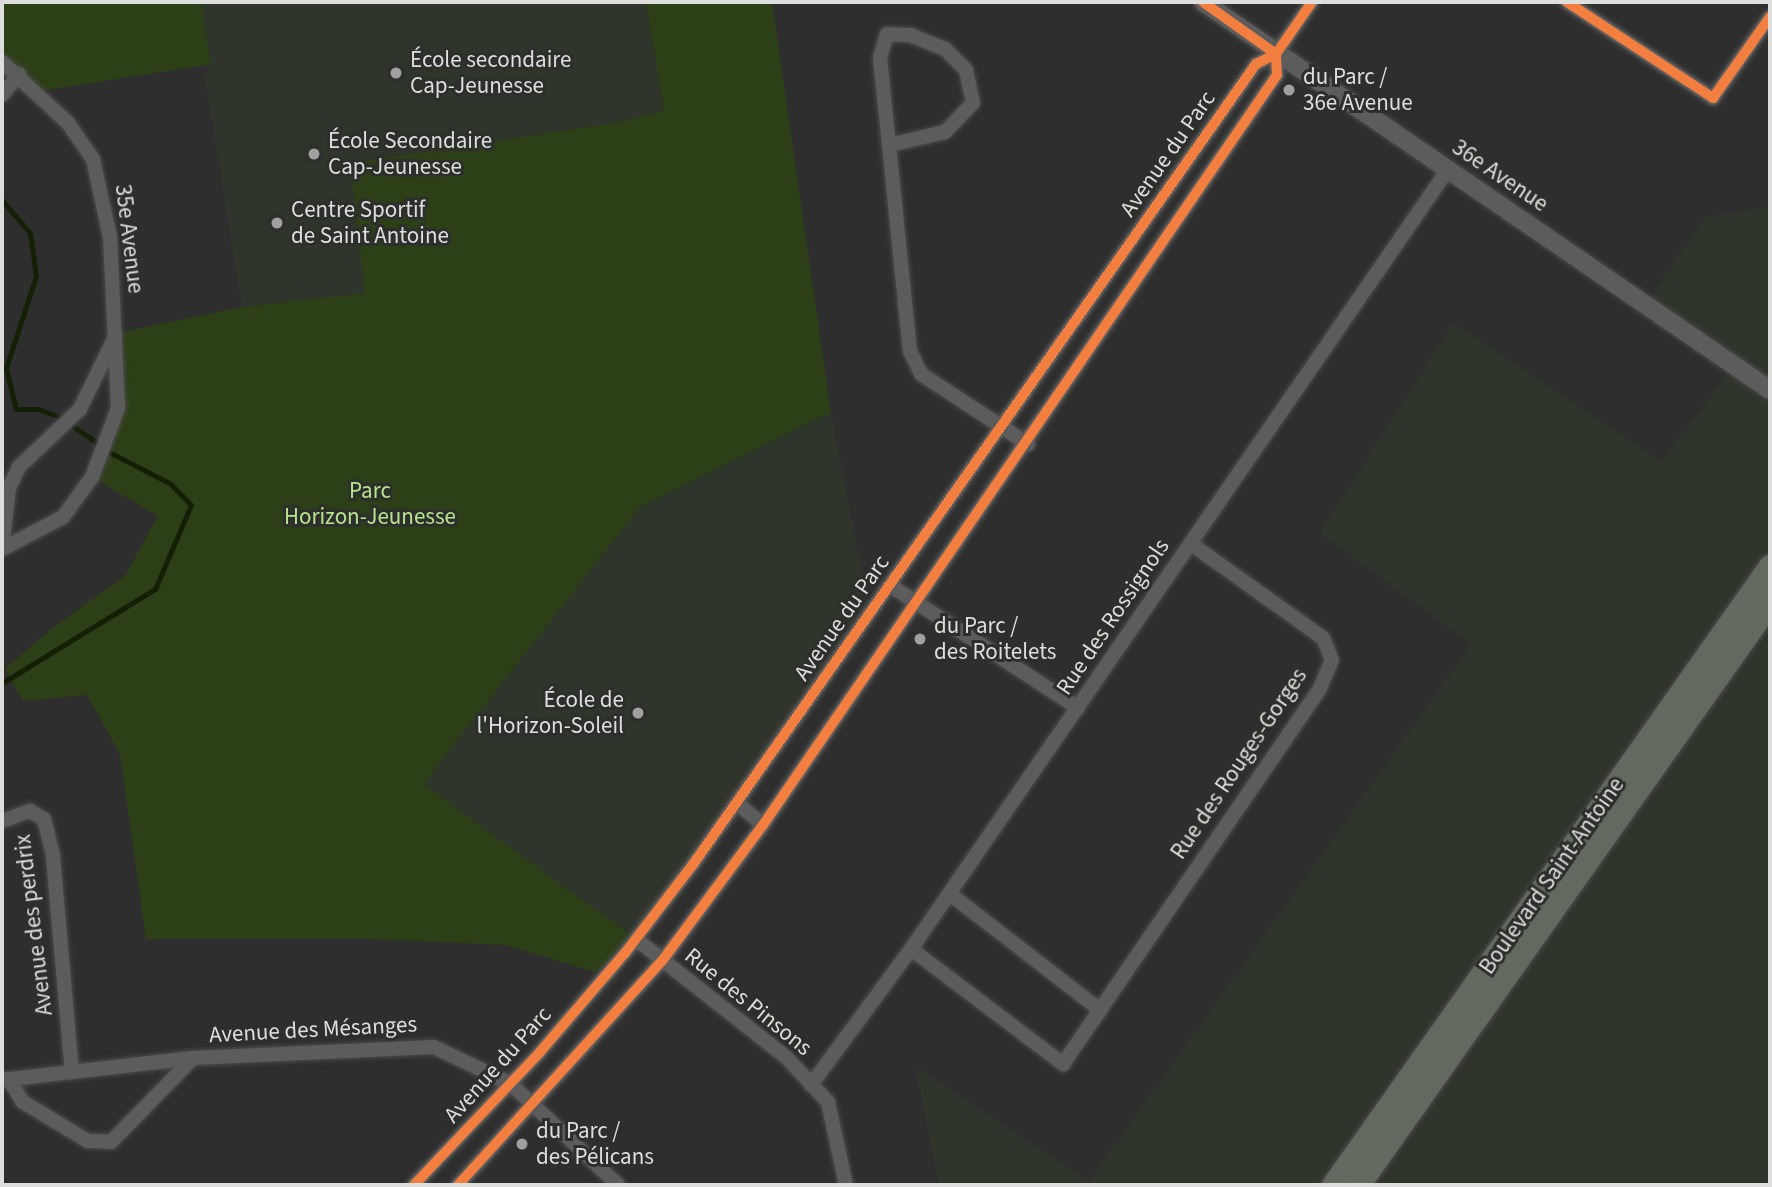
<!DOCTYPE html>
<meta charset="utf-8">
<style>
body{margin:0}
#map{position:relative;width:1772px;height:1187px;overflow:hidden;background:#2d2e2d;font-family:"Source Sans 3",sans-serif}
div>[style]{position:absolute}
.built>*{inset:0;background:#30352c}
.green>*{inset:0;background:#2d3f17}
.stream>*{height:5px;margin:-2.5px;padding:0 2.5px;transform-origin:2.5px;border-radius:2.5px;background:#132005}
.roads{filter:drop-shadow(0 0 2px #4a4b4a) drop-shadow(0 0 2px #4a4b4a)}
.minor>*{height:14px;margin:-7px;padding:0 7px;transform-origin:7px;border-radius:7px;background:#5b5c5b}
.tertiary>*{height:18px;margin:-9px;padding:0 9px;transform-origin:9px;border-radius:9px;background:#5b5c5b}
.primary>*{height:23px;margin:-11.5px;padding:0 11.5px;transform-origin:11.5px;border-radius:11.5px;background:#63695e}
.cycleway>*{height:10px;margin:-5px;padding:0 5px;transform-origin:5px;border-radius:5px;background:#f27e40}
.dots>*{width:19px;height:19px;translate:-50% -50%;box-sizing:border-box;border:4px solid #2d2f2c;border-radius:50%}
span{translate:-50% -50%;white-space:nowrap;text-align:center;line-height:1.15;-webkit-text-stroke:6px #2d2f2c;paint-order:stroke}
.poi-label{font-size:23px;color:#dedfdd}
.left{translate:0 -50%;text-align:left}
.right{translate:-100% -50%;text-align:right}
.street-label{font-size:23px;color:#dedfdd}
.park-label{font-size:23px;color:#b7e48b}
.frame{position:absolute;inset:0;border:4px solid #dedfdd;pointer-events:none}
</style>
<div id="map">
<div class="built">
<div style="clip-path:polygon(201px 2px,646px 2px,664px 111px,615px 123px,350px 163px,366px 293px,242px 307px,205px 78px,211px 64px)"></div>
<div style="clip-path:polygon(1770px 206px,1770px 1185px,939px 1185px,915px 1067px,1089px 1182px,1472px 644px,1320px 533px,1454px 323px,1662px 462px,1735px 364px,1645px 303px,1706px 217px)"></div>
<div style="clip-path:polygon(831px 412px,870px 615px,636px 939px,423px 784px,639px 508px)"></div>
</div>
<div class="green">
<div style="clip-path:polygon(2px 2px,201px 2px,211px 64px,36px 92px,2px 62px)"></div>
<div style="clip-path:polygon(646px 2px,772px 2px,831px 412px,639px 508px,423px 784px,636px 939px,605px 975px,505px 945px,375px 939px,146px 939px,120px 754px,87px 695px,23px 701px,5px 669px,51px 629px,125px 576px,158px 516px,92px 477px,118px 408px,117px 333px,242px 307px,365px 293px,350px 163px,615px 123px,664px 111px)"></div>
</div>
<div class="stream">
<div style="left:2px;top:200px;width:43px;rotate:49.7deg"></div>
<div style="left:30px;top:233px;width:43px;rotate:82.1deg"></div>
<div style="left:36px;top:276px;width:97px;rotate:108.1deg"></div>
<div style="left:6px;top:368px;width:42px;rotate:76.3deg"></div>
<div style="left:16px;top:409px;width:22px"></div>
<div style="left:38px;top:409px;width:27px;rotate:20deg"></div>
<div style="left:74px;top:427px;width:27px;rotate:34deg"></div>
<div style="left:2px;top:683px;width:180px;rotate:-31.6deg"></div>
<div style="left:155px;top:589px;width:91px;rotate:-66.8deg"></div>
<div style="left:191px;top:505px;width:29px;rotate:-134deg"></div>
<div style="left:171px;top:484px;width:68px;rotate:-152.7deg"></div>
</div>
<div class="roads">
<div class="minor">
<div style="left:1567px;top:2px;width:175px;rotate:33.3deg"></div>
<div style="left:1713px;top:98px;width:99px;rotate:-54.9deg"></div>
<div style="left:2px;top:62px;width:90px;rotate:42.7deg"></div>
<div style="left:68px;top:123px;width:44px;rotate:55.2deg"></div>
<div style="left:93px;top:159px;width:80px;rotate:77.7deg"></div>
<div style="left:110px;top:237px;width:171px;rotate:87.3deg"></div>
<div style="left:118px;top:408px;width:74px;rotate:110.6deg"></div>
<div style="left:92px;top:477px;width:49px;rotate:125.9deg"></div>
<div style="left:63px;top:517px;width:69px;rotate:152.3deg"></div>
<div style="left:2px;top:95px;width:27px;rotate:-51deg"></div>
<div style="left:889px;top:145px;width:57px;rotate:-13.1deg"></div>
<div style="left:945px;top:132px;width:40px;rotate:-46deg"></div>
<div style="left:973px;top:103px;width:34px;rotate:-102deg"></div>
<div style="left:966px;top:70px;width:30px;rotate:-135deg"></div>
<div style="left:945px;top:49px;width:37px;rotate:-158deg"></div>
<div style="left:911px;top:35px;width:24px;rotate:-178deg"></div>
<div style="left:887px;top:34px;width:25px;rotate:106deg"></div>
<div style="left:880px;top:58px;width:87px;rotate:84.1deg"></div>
<div style="left:889px;top:145px;width:207px;rotate:84.2deg"></div>
<div style="left:910px;top:351px;width:25px;rotate:64deg"></div>
<div style="left:921px;top:374px;width:128px;rotate:33.2deg"></div>
<div style="left:2px;top:549px;width:61px;rotate:-83.5deg"></div>
<div style="left:9px;top:488px;width:23px;rotate:-65deg"></div>
<div style="left:19px;top:467px;width:84px;rotate:-43.6deg"></div>
<div style="left:80px;top:409px;width:80px;rotate:-64.1deg"></div>
<div style="left:891px;top:586px;width:223px;rotate:33.1deg"></div>
<div style="left:737px;top:803px;width:34px;rotate:40deg"></div>
<div style="left:2px;top:821px;width:30px;rotate:-20deg"></div>
<div style="left:30px;top:811px;width:16px;rotate:30deg"></div>
<div style="left:44px;top:819px;width:38px;rotate:76deg"></div>
<div style="left:53px;top:856px;width:217px;rotate:85deg"></div>
<div style="left:950px;top:894px;width:190px;rotate:37.7deg"></div>
<div style="left:636px;top:939px;width:191px;rotate:38.2deg"></div>
<div style="left:786px;top:1057px;width:62px;rotate:47deg"></div>
<div style="left:828px;top:1102px;width:85px;rotate:77.8deg"></div>
<div style="left:911px;top:949px;width:191px;rotate:37.1deg"></div>
<div style="left:1063px;top:1064px;width:455px;rotate:-55.6deg"></div>
<div style="left:1320px;top:688px;width:30px;rotate:-67deg"></div>
<div style="left:1332px;top:660px;width:24px;rotate:-112deg"></div>
<div style="left:1323px;top:638px;width:162px;rotate:-144.5deg"></div>
<div style="left:9px;top:1079px;width:27px;rotate:59deg"></div>
<div style="left:23px;top:1102px;width:76px;rotate:31deg"></div>
<div style="left:88px;top:1141px;width:23px;rotate:2deg"></div>
<div style="left:111px;top:1142px;width:117px;rotate:-45.7deg"></div>
<div style="left:2px;top:1080px;width:192px;rotate:-6.6deg"></div>
<div style="left:193px;top:1058px;width:241px;rotate:-2.6deg"></div>
<div style="left:434px;top:1047px;width:85px;rotate:25.7deg"></div>
<div style="left:511px;top:1084px;width:147px;rotate:43.3deg"></div>
<div style="left:811px;top:1085px;width:169px;rotate:-53.7deg"></div>
<div style="left:911px;top:949px;width:945px;rotate:-55.44deg"></div>
<div style="left:414px;top:1185px;width:183px;rotate:-46.5deg"></div>
<div style="left:540px;top:1052px;width:130px;rotate:-49.4deg"></div>
<div style="left:625px;top:953px;width:113px;rotate:-52.5deg"></div>
<div style="left:694px;top:863px;width:977px;rotate:-54.88deg"></div>
<div style="left:1256px;top:64px;width:22px;rotate:-27deg"></div>
<div style="left:1276px;top:54px;width:63px;rotate:-55.3deg"></div>
<div style="left:458px;top:1185px;width:303px;rotate:-47.7deg"></div>
<div style="left:662px;top:961px;width:169px;rotate:-53.4deg"></div>
<div style="left:763px;top:825px;width:909px;rotate:-55.58deg"></div>
<div style="left:1277px;top:75px;width:21px;rotate:-93deg"></div>
</div>
<div class="tertiary">
<div style="left:1203px;top:2px;width:687px;rotate:34.38deg"></div>
</div>
<div class="primary">
<div style="left:1333px;top:1185px;width:758px;rotate:-54.78deg"></div>
<div style="left:1358px;top:1185px;width:714px;rotate:-54.75deg"></div>
</div>
</div>
<div class="cycleway">
<div style="left:1203px;top:2px;width:90px;rotate:35.5deg"></div>
<div style="left:1567px;top:2px;width:175px;rotate:33.3deg"></div>
<div style="left:1713px;top:98px;width:99px;rotate:-54.9deg"></div>
<div style="left:414px;top:1185px;width:183px;rotate:-46.5deg"></div>
<div style="left:540px;top:1052px;width:130px;rotate:-49.4deg"></div>
<div style="left:625px;top:953px;width:113px;rotate:-52.5deg"></div>
<div style="left:694px;top:863px;width:977px;rotate:-54.88deg"></div>
<div style="left:1256px;top:64px;width:22px;rotate:-27deg"></div>
<div style="left:1276px;top:54px;width:63px;rotate:-55.3deg"></div>
<div style="left:458px;top:1185px;width:303px;rotate:-47.7deg"></div>
<div style="left:662px;top:961px;width:169px;rotate:-53.4deg"></div>
<div style="left:763px;top:825px;width:909px;rotate:-55.58deg"></div>
<div style="left:1277px;top:75px;width:21px;rotate:-93deg"></div>
</div>
<div class="dots">
<div style="left:396px;top:73px;background:#a0a19f"></div>
<div style="left:1289px;top:90px;background:#a0a19f"></div>
<div style="left:314px;top:154px;background:#a0a19f"></div>
<div style="left:277px;top:223px;background:#a0a19f"></div>
<div style="left:920px;top:639px;background:#a0a19f"></div>
<div style="left:638px;top:713px;background:#a0a19f"></div>
<div style="left:522px;top:1144px;background:#a0a19f"></div>
</div>
<div class="poi-label">
<span class="left" style="left:410px;top:73px">École secondaire<br>Cap-Jeunesse</span>
<span class="left" style="left:1303px;top:90px">du Parc /<br>36e Avenue</span>
<span class="left" style="left:328px;top:154px">École Secondaire<br>Cap-Jeunesse</span>
<span class="left" style="left:291px;top:223px">Centre Sportif<br>de Saint Antoine</span>
<span class="left" style="left:934px;top:639px">du Parc /<br>des Roitelets</span>
<span class="right" style="left:624px;top:713px">École de<br>l'Horizon-Soleil</span>
<span class="left" style="left:536px;top:1144px">du Parc /<br>des Pélicans</span>
</div>
<div class="street-label">
<span style="left:1168px;top:154px;rotate:-55deg">Avenue du Parc</span>
<span style="left:1500px;top:176px;rotate:34deg">36e Avenue</span>
<span style="left:129px;top:239px;rotate:83deg">35e Avenue</span>
<span style="left:1113px;top:617px;rotate:-56deg">Rue des Rossignols</span>
<span style="left:842px;top:618px;rotate:-55deg">Avenue du Parc</span>
<span style="left:1239px;top:764px;rotate:-56deg">Rue des Rouges-Gorges</span>
<span style="left:1552px;top:876px;rotate:-55deg">Boulevard Saint-Antoine</span>
<span style="left:34px;top:925px;rotate:-97deg">Avenue des perdrix</span>
<span style="left:748px;top:1002px;rotate:39deg">Rue des Pinsons</span>
<span style="left:313px;top:1030px;rotate:-3deg">Avenue des Mésanges</span>
<span style="left:498px;top:1065px;rotate:-48deg">Avenue du Parc</span>
</div>
<div class="park-label">
<span style="left:370px;top:504px">Parc<br>Horizon-Jeunesse</span>
</div>
<div class="frame"></div>
</div>
